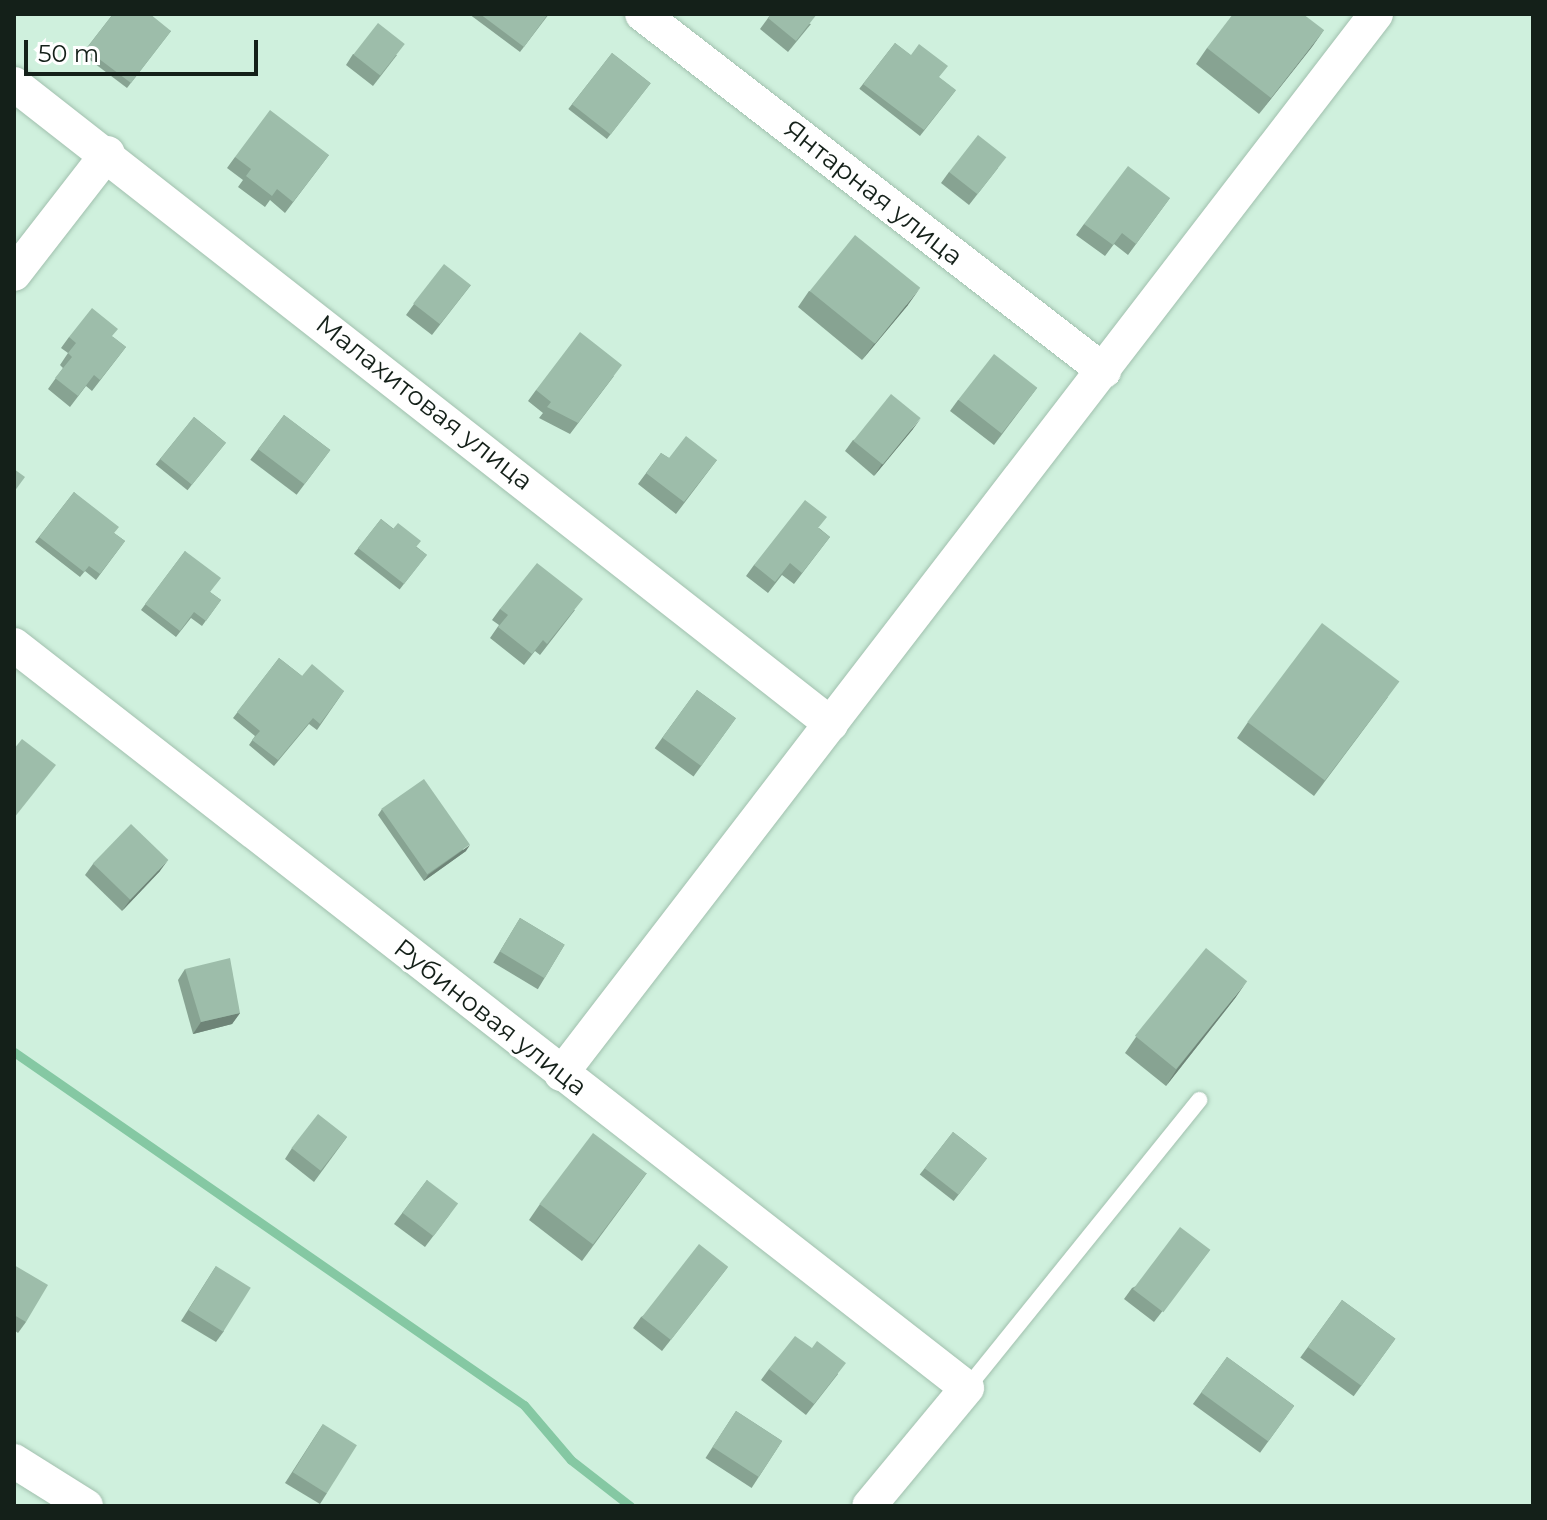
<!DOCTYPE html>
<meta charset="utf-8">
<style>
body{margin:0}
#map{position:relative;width:1547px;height:1520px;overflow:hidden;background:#cff0dd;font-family:Montserrat,sans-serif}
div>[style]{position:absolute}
.stream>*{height:9px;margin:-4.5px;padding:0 4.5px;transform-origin:4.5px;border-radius:4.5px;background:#85c8a3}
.roads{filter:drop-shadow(0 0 2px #a1c0ae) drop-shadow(0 0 2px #a1c0ae)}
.lane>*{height:16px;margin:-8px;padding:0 8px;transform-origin:8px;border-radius:8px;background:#fff}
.street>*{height:34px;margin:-17px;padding:0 17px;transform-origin:17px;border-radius:17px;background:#fff}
.wall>*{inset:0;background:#87a392;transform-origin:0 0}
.shaded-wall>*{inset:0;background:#6e8477}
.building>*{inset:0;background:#9dbdaa;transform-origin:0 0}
span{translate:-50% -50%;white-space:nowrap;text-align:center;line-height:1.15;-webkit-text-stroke:6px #fff;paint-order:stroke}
.street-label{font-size:26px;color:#142019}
.frame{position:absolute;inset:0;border:16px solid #142019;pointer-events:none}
.scale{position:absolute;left:24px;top:40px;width:234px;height:36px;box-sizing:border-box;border:4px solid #142019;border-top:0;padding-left:10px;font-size:24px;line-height:28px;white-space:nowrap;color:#142019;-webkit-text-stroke:6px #fff;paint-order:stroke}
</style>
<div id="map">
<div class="stream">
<div style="left:14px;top:1052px;width:620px;rotate:34.69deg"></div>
<div style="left:524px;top:1405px;width:72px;rotate:49.5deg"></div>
<div style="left:571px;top:1460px;width:75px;rotate:37.9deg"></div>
</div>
<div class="roads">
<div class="lane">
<div style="left:967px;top:1388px;width:370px;rotate:-51.1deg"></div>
</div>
<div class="street">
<div style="left:642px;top:14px;width:584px;rotate:37.69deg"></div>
<div style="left:14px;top:84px;width:1038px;rotate:38.07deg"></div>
<div style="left:14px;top:274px;width:153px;rotate:-52.2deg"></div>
<div style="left:14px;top:645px;width:1208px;rotate:37.94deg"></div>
<div style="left:967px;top:1388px;width:153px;rotate:129.7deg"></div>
<div style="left:561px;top:1074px;width:1337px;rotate:-52.44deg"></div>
<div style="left:14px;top:1461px;width:85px;rotate:32deg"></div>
</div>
</div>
<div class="wall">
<div style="clip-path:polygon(113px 14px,171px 31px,127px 88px,82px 54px)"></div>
<div style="clip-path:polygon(469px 14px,549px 14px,520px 52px)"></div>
<div style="clip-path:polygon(771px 14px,811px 24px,788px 52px,760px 29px)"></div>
<div style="clip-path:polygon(1324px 30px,1259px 114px,1196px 64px,1207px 48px)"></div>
<div style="left:895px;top:43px;width:77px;height:58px;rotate:38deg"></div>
<div style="left:612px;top:53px;width:49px;height:71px;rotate:38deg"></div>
<div style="clip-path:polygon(353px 54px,397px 55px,373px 86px,346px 65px)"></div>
<div style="clip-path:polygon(329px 155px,285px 213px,270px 200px,265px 207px,238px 187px,243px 180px,227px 168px,235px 157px)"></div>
<div style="clip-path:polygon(998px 168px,969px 205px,941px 183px,949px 172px)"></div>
<div style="clip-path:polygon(1170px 198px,1128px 255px,1114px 244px,1105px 256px,1076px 235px,1084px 224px)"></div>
<div style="clip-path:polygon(471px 285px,432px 335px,406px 315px,414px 304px)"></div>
<div style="clip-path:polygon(809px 291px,908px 305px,862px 360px,798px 307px)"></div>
<div style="clip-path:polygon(69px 337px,113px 337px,126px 347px,92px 391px,86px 386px,70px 407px,48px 389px,63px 368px,60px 365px,68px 353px,61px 348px)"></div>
<div style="clip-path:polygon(614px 376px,570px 434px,539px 418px,543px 413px,528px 401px,536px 390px)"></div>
<div style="clip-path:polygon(1037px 388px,994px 445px,950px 411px,958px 400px)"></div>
<div style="left:284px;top:415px;width:58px;height:56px;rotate:37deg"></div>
<div style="left:194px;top:417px;width:41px;height:61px;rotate:39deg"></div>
<div style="clip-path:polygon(913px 429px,874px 476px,845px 451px,853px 440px)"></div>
<div style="clip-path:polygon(661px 453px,669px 458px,717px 460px,676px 514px,638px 484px)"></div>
<div style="clip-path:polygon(74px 492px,114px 533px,125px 541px,96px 580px,85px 571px,80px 577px,35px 542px)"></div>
<div style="left:381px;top:519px;width:58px;height:44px;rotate:38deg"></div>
<div style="clip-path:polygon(819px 528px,830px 537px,794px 584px,782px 575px,768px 593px,746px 576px,754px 565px)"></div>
<div style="clip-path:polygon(185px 551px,210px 592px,221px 600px,202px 626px,191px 618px,176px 637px,141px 610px)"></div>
<div style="clip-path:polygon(500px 609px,575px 610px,540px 655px,535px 651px,524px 665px,490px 638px,499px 625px,492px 620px)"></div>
<div style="clip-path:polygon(279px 658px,302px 676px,344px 691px,317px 730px,309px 724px,274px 766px,249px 745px,255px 736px,233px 718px)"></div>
<div style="left:697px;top:690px;width:48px;height:72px;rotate:36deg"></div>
<div style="clip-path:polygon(1388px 697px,1314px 796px,1237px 738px,1248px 722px)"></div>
<div style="clip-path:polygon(382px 809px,466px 851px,424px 881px,378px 815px)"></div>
<div style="clip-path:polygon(93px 864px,160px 871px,122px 911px,85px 875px)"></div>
<div style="left:520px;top:918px;width:52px;height:52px;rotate:31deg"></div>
<div style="clip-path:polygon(185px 969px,240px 1013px,232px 1024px,193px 1034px,178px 980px)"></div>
<div style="clip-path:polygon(1236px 997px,1166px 1086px,1125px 1053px,1136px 1037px)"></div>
<div style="left:953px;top:1132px;width:43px;height:54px;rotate:38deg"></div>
<div style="clip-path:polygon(347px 1137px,314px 1182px,285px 1159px,292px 1148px)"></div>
<div style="clip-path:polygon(647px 1173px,582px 1261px,529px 1220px,540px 1204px)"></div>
<div style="clip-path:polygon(427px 1180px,450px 1214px,425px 1247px,394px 1224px)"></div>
<div style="clip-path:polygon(1210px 1250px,1154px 1322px,1124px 1299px,1132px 1288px)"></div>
<div style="clip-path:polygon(14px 1265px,26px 1322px,18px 1333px,14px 1330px)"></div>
<div style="clip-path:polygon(216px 1266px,224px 1331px,216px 1342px,181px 1321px)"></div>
<div style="clip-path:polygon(728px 1267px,662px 1351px,633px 1328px,641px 1317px)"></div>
<div style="left:1342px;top:1300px;width:66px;height:71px;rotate:36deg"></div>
<div style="clip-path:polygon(812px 1348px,838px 1374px,806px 1415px,761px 1380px,769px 1369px)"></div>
<div style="left:1227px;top:1357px;width:83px;height:58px;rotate:36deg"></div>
<div style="left:736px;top:1411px;width:55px;height:56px;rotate:33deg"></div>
<div style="clip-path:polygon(323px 1424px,327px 1493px,320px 1504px,285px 1483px)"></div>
</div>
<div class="shaded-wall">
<div style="clip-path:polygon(1324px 30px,1312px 47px,1259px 114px,1271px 98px)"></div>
<div style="clip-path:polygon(920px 288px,908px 305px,862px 360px,874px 344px)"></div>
<div style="clip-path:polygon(921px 418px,913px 429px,874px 476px,882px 464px)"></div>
<div style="clip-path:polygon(470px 845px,466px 851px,424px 881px,428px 875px)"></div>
<div style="clip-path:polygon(168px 860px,160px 871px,122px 911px,130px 900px)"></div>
<div style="clip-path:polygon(1247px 981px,1236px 997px,1166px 1086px,1177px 1069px)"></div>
<div style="clip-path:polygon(240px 1013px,232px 1024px,193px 1034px,201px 1022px)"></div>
</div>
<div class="building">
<div style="clip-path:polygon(113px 14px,150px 14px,171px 31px,131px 83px,86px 49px)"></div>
<div style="clip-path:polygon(480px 14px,548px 14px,524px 47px)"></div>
<div style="clip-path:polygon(771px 14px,817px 14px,796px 41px,768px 18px)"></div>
<div style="clip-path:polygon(1233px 14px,1303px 14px,1324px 30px,1271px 98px,1207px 48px)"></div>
<div style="left:378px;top:23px;width:34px;height:40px;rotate:38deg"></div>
<div style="clip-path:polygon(895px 43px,911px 55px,919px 44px,948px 66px,939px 77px,956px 90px,924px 130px,863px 84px)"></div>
<div style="left:612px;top:53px;width:49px;height:65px;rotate:38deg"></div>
<div style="clip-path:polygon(270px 110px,329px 155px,293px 202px,277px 189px,272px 196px,246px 176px,251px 169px,235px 157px)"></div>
<div style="left:978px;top:135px;width:36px;height:47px;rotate:38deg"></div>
<div style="clip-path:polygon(1128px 166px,1170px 198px,1136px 244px,1122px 233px,1113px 245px,1084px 224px)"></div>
<div style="left:855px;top:235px;width:84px;height:72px;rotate:39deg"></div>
<div style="left:444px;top:264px;width:34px;height:50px;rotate:38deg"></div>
<div style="clip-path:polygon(92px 308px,118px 329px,112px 336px,126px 347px,100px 380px,94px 375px,78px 396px,55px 378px,72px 357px,68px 353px,76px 343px,69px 337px)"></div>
<div style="clip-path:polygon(580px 332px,622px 365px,578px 423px,547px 407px,551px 402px,536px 390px)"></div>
<div style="left:994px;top:354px;width:55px;height:58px;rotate:38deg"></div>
<div style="left:891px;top:394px;width:38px;height:60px;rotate:39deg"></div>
<div style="left:284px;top:415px;width:58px;height:43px;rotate:37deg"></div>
<div style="left:194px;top:417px;width:41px;height:54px;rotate:39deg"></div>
<div style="clip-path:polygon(686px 436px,717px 460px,684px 502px,646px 473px,661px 453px,669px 458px)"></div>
<div style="clip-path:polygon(14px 469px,25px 477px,14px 492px)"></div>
<div style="clip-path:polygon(74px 492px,119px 527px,114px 533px,125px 541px,100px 574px,89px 566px,84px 572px,39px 537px)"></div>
<div style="clip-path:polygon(805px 500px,827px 517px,818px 528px,830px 537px,802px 573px,790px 563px,775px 582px,754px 565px)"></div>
<div style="clip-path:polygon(381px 519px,393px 529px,398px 523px,421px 541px,416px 547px,427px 555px,404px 584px,358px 548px)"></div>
<div style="clip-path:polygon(185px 551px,221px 578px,210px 592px,221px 600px,206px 621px,194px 612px,180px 631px,145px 604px)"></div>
<div style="clip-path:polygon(537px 563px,583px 599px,547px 644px,543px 640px,532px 654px,498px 627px,508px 615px,500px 609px)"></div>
<div style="left:1322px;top:623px;width:97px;height:124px;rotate:37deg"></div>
<div style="clip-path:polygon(279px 658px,302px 676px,312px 664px,344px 691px,320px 724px,313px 718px,278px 760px,252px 740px,260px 731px,237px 712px)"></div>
<div style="left:697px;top:690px;width:48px;height:59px;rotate:36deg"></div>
<div style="clip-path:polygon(22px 739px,56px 765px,14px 818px,14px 749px)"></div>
<div style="left:424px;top:779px;width:80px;height:52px;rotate:55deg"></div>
<div style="left:131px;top:824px;width:52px;height:55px;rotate:44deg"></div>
<div style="left:520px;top:918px;width:52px;height:39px;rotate:31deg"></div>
<div style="left:1206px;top:948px;width:53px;height:113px;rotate:39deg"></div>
<div style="clip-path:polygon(230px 958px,240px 1013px,201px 1022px,185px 969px)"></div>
<div style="left:318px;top:1114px;width:37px;height:43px;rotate:38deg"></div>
<div style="left:953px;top:1132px;width:43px;height:46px;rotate:38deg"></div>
<div style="left:593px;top:1133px;width:67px;height:89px;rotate:37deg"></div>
<div style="left:427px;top:1180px;width:39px;height:41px;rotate:37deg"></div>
<div style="left:1180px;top:1227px;width:38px;height:78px;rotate:37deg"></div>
<div style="left:699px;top:1244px;width:37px;height:93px;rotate:38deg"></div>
<div style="clip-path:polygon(14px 1265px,48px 1285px,26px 1322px,14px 1315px)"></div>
<div style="left:216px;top:1266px;width:41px;height:52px;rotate:32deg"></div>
<div style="left:1342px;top:1300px;width:66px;height:58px;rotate:36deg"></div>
<div style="clip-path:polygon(795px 1336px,812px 1348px,817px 1341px,846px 1363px,814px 1404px,769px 1369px)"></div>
<div style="left:1227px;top:1357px;width:83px;height:44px;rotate:36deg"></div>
<div style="left:736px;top:1411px;width:55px;height:43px;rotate:33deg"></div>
<div style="left:323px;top:1424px;width:40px;height:57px;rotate:32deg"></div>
</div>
<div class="street-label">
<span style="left:873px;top:193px;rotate:38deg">Янтарная улица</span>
<span style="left:424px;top:403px;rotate:38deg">Малахитовая улица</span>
<span style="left:490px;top:1018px;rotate:38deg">Рубиновая улица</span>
</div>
<div class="frame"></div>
<div class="scale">50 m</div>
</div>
